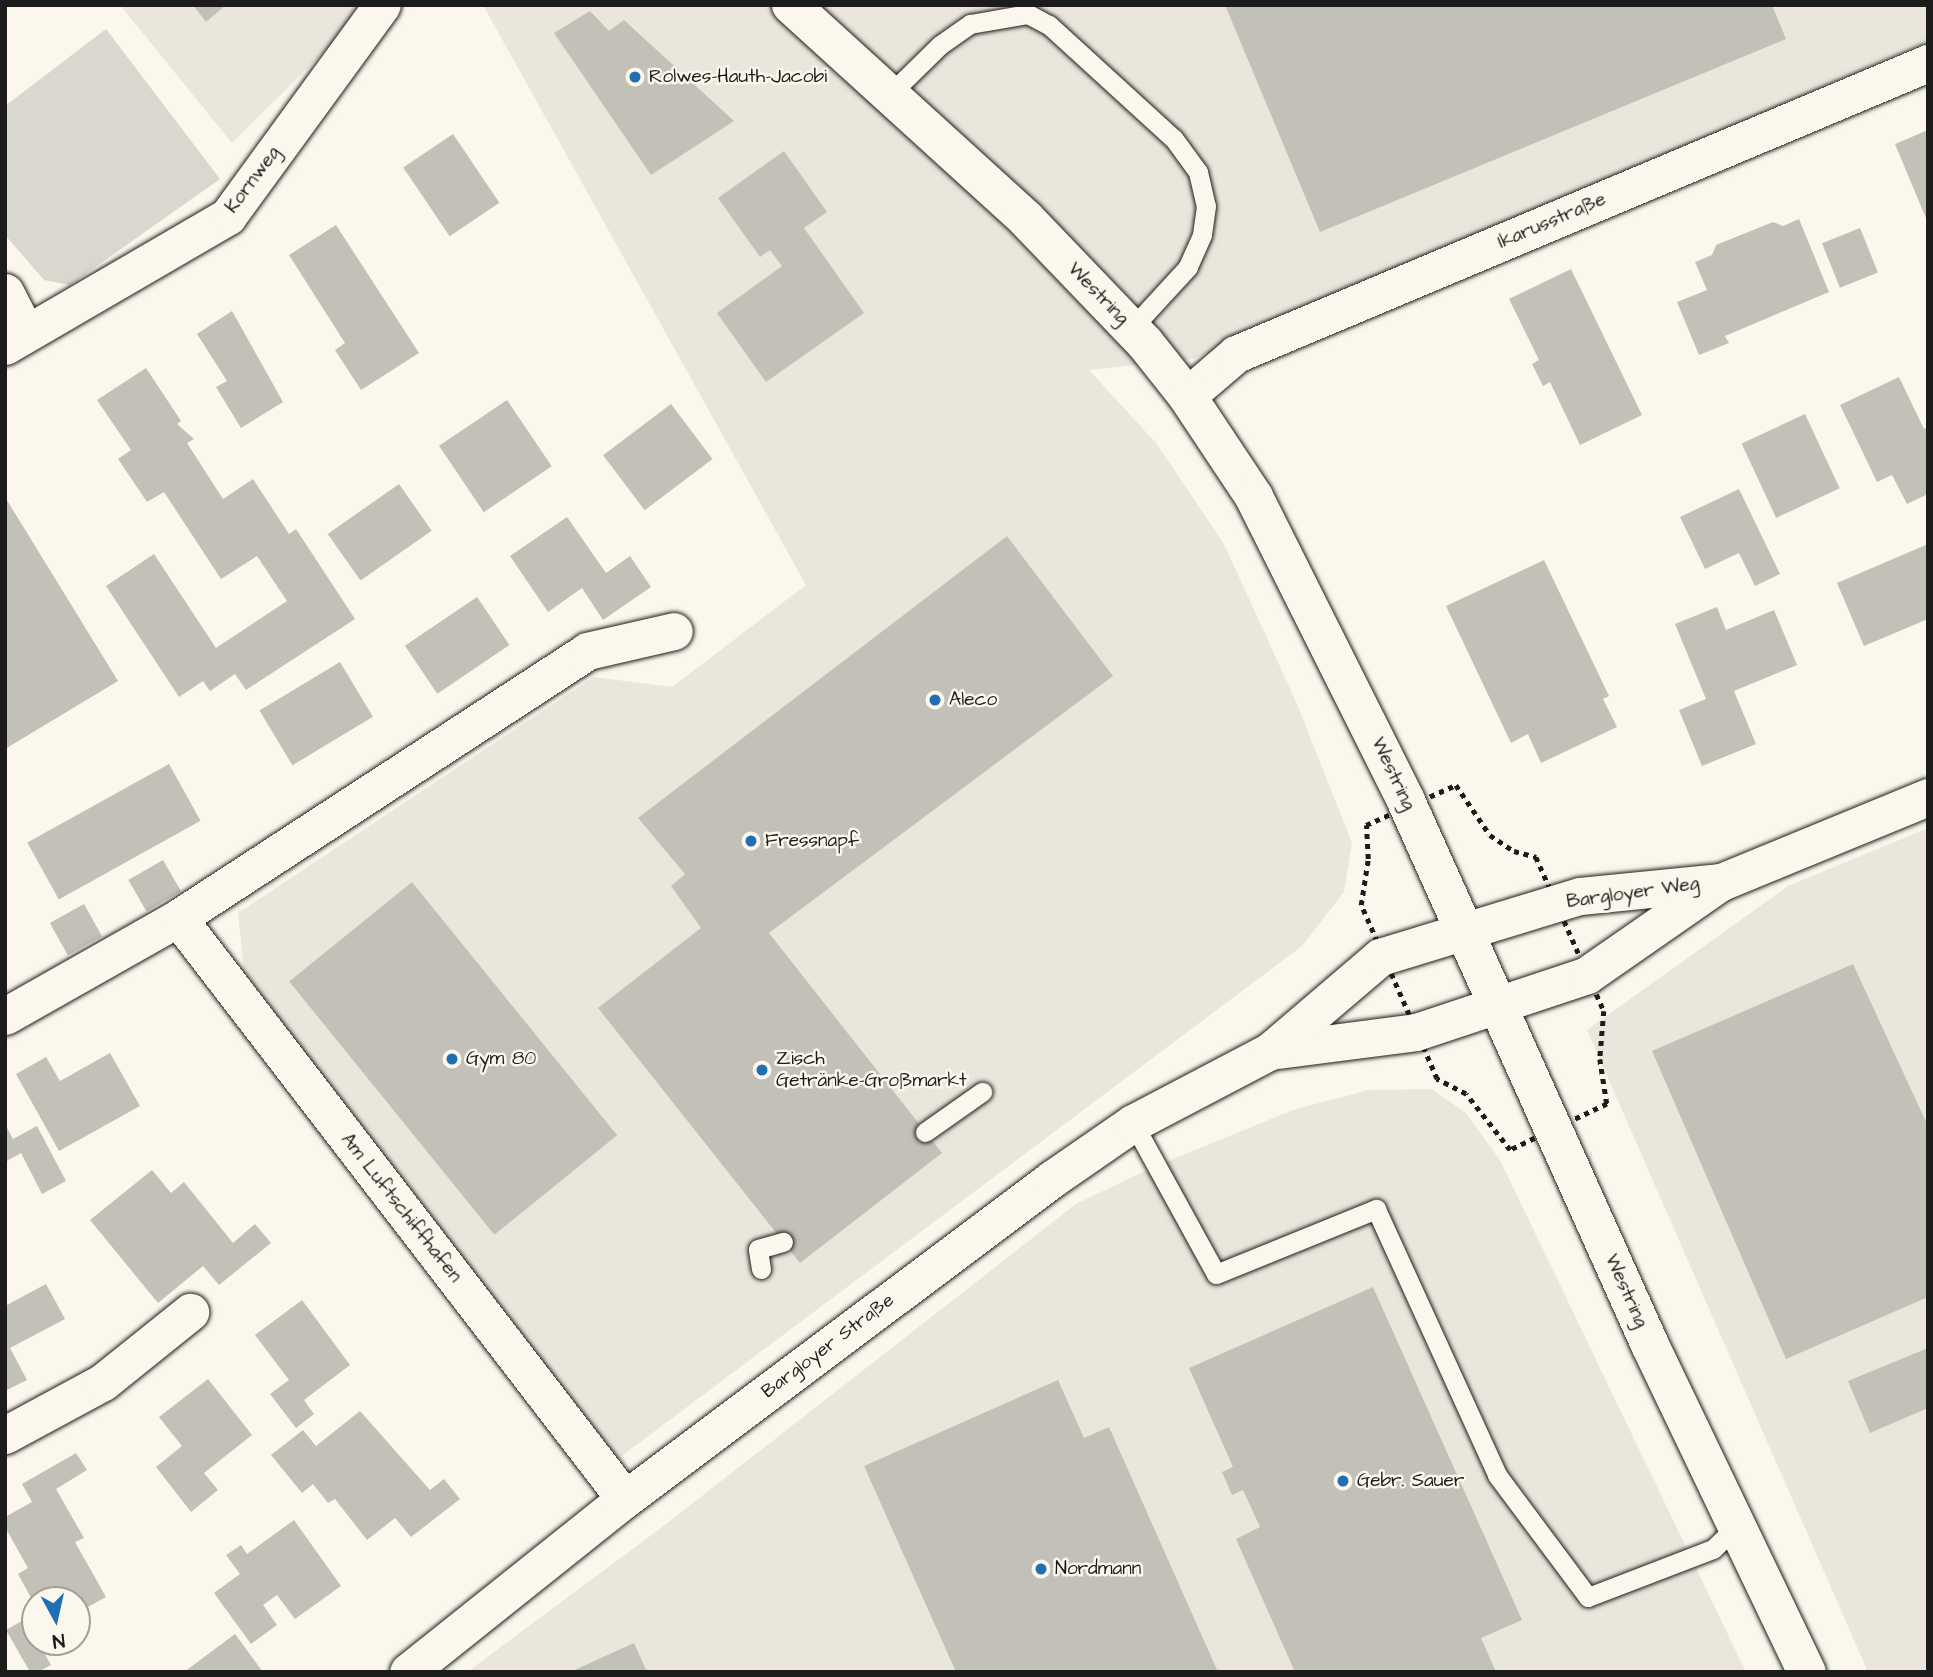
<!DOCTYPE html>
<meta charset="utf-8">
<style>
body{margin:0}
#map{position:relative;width:1933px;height:1677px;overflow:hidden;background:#fbf7ec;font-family:"Architects Daughter",sans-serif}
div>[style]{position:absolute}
.built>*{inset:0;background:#eae6dc}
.green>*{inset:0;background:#dad7ce}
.building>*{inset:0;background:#c3c0b8;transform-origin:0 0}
.path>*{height:4.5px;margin-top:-2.25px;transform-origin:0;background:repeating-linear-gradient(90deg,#1c1c1c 0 5px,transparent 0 10px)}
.roads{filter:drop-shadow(0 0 2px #1c1c1c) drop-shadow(0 0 2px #1c1c1c)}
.service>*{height:19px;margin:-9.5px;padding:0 9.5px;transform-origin:9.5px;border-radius:9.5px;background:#fbf7ec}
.minor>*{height:37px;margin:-18.5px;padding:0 18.5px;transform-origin:18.5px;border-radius:18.5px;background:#fbf7ec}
.secondary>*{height:38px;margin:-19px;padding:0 19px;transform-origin:19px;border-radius:19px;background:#fbf7ec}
.dots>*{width:19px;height:19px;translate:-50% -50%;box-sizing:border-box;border:4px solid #fbf7ec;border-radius:50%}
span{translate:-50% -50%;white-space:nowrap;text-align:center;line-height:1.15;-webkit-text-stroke:5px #fbf7ec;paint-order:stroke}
.poi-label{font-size:19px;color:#1c1c1c}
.left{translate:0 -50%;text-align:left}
.street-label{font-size:19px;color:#1c1c1c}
.frame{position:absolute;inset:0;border:7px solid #1c1c1c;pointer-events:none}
.north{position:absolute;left:21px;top:1586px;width:70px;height:70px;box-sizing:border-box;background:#fbf7ec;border:2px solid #a29f99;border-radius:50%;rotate:172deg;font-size:19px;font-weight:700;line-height:28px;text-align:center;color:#1c1c1c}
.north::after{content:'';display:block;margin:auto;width:24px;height:32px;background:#1f6fb2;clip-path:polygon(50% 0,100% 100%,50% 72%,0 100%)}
</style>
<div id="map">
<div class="built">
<div style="clip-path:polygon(120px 5px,371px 5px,232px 143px)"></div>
<div style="clip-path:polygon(483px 5px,1928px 5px,1928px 41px,1193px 359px,1089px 370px,1156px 443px,1224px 544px,1297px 704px,1352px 843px,1344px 892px,1302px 946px,611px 1464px,244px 971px,238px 913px,594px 677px,672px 687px,806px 585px)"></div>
<div style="clip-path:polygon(1928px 828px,1928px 1672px,1868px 1672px,1587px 1030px,1788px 886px)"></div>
<div style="clip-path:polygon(1432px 1089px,1466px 1113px,1500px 1160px,1746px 1672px,467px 1672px,661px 1528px,1076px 1204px,1149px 1169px,1293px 1110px,1368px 1090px)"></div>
</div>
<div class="green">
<div style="clip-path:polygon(106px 29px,220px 179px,70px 285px,44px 280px,5px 235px,5px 106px)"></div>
</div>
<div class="building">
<div style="clip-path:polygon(193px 5px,226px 5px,206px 22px)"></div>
<div style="clip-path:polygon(1225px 5px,1772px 5px,1786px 39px,1320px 232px)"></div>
<div style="clip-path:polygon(590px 11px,609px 31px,624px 20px,734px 121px,651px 175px,554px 33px)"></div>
<div style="clip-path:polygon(1928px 130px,1928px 223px,1895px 144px)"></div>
<div style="left:453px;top:134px;width:83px;height:60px;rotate:56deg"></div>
<div style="clip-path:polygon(784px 151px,827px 212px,804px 228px,864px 313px,766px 382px,717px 313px,782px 266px,770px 250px,760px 257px,718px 198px)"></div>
<div style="clip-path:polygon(1799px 219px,1829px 292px,1725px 336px,1729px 343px,1699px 355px,1677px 302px,1707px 290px,1695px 262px,1712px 255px,1716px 245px,1773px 222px,1783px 226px)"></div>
<div style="clip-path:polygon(336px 225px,419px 353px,361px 390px,335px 350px,345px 343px,289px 255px)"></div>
<div style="left:1860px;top:228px;width:48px;height:41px;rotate:68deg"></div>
<div style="clip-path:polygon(1571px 269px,1642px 415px,1580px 445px,1550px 382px,1543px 386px,1532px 364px,1539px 360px,1509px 299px)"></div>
<div style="clip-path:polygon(232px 311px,283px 402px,241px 428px,216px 387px,227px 381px,197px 334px)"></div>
<div style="clip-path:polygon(146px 368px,181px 421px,177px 424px,194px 439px,187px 443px,223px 499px,253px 479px,289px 534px,296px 529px,355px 619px,246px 690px,235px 674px,210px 691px,203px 681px,179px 697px,106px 586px,154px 554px,216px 648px,287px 601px,257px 556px,221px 579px,164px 492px,147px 502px,118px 459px,131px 450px,97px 400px)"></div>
<div style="clip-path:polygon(1899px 377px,1924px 429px,1928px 427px,1928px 494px,1907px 504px,1892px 475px,1877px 482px,1840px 405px)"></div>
<div style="left:507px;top:400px;width:80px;height:82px;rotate:56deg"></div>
<div style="left:671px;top:404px;width:69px;height:85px;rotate:53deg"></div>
<div style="left:1805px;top:414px;width:82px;height:70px;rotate:65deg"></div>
<div style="left:399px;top:484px;width:57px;height:87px;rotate:55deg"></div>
<div style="clip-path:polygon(1739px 489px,1780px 574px,1755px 586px,1739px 553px,1705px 569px,1680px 517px)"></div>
<div style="clip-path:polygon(5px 497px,118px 681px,5px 749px)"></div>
<div style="clip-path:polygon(567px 517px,606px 573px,630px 556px,651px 587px,603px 620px,582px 588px,548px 612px,510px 556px)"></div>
<div style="clip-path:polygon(1007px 536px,1113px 676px,769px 933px,942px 1153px,800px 1263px,598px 1008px,701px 928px,671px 886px,685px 874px,638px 818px)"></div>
<div style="clip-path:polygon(1928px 544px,1928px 619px,1864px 646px,1837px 583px)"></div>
<div style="clip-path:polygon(1544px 560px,1609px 696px,1603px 699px,1617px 727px,1541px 763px,1528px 734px,1511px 743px,1446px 606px)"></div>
<div style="left:477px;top:597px;width:58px;height:87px;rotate:56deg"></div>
<div style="clip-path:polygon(1717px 607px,1726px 630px,1774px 610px,1797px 665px,1734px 691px,1756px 744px,1702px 766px,1679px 710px,1706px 699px,1675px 624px)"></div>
<div style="left:340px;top:662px;width:64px;height:94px;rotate:59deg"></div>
<div style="left:169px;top:764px;width:65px;height:162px;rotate:61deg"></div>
<div style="left:163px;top:860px;width:36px;height:40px;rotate:60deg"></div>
<div style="left:412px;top:882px;width:326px;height:158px;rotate:51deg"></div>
<div style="left:84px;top:904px;width:37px;height:39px;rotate:61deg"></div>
<div style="clip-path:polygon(1853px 964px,1928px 1126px,1928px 1297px,1786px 1359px,1652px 1051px)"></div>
<div style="clip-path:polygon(110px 1053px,140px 1106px,59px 1151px,16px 1074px,46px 1057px,60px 1081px)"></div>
<div style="clip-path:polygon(5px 1124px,13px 1139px,37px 1126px,66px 1181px,42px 1194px,21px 1153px,5px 1162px)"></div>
<div style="clip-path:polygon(152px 1170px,171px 1193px,184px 1182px,233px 1243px,255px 1224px,271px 1243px,219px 1285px,203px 1266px,158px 1303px,90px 1220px)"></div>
<div style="clip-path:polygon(46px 1284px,65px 1319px,10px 1348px,27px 1380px,5px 1391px,5px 1306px)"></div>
<div style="clip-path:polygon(1373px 1287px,1522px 1620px,1481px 1638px,1496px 1672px,1295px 1672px,1236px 1539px,1260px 1527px,1243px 1490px,1232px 1495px,1222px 1472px,1233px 1467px,1189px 1368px)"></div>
<div style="clip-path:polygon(302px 1300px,350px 1365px,304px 1400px,314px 1414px,296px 1428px,270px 1394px,289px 1380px,255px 1335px)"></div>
<div style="clip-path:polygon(1928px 1348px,1928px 1408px,1870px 1433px,1848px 1381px)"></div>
<div style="clip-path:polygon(208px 1379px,252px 1435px,204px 1473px,218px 1490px,191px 1512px,156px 1467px,182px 1446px,159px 1417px)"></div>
<div style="clip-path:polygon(1058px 1380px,1084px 1438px,1109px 1427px,1218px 1672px,956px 1672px,864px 1466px)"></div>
<div style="clip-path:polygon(360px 1411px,430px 1490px,444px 1479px,460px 1499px,411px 1537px,395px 1518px,367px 1540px,335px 1499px,328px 1503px,313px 1484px,302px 1493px,271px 1455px,303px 1430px,316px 1446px)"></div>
<div style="clip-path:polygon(76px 1453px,87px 1470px,56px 1489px,84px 1538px,75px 1542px,106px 1597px,77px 1613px,77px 1600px,35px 1600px,35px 1605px,18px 1574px,28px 1568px,5px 1527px,5px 1517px,32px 1502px,22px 1484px)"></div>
<div style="clip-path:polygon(294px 1520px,341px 1586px,295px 1619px,277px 1595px,263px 1605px,277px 1625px,251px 1644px,214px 1593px,240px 1574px,226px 1555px,241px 1545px,247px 1554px)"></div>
<div style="clip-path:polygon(25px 1619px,51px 1665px,38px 1672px,30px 1672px,6px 1630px)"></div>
<div style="clip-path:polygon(235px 1634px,263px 1672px,184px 1672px)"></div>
<div style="clip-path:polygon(634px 1643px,647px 1672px,570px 1672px)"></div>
</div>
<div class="path">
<div style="left:1456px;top:785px;width:60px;rotate:55.8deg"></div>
<div style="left:1490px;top:835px;width:29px;rotate:34deg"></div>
<div style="left:1514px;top:851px;width:23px;rotate:15deg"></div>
<div style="left:1536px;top:857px;width:168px;rotate:66.2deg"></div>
<div style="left:1604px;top:1011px;width:48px;rotate:94.8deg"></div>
<div style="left:1600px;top:1059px;width:46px;rotate:81.2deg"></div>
<div style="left:1607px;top:1104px;width:107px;rotate:154.6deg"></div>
<div style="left:1510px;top:1150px;width:71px;rotate:-128.2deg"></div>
<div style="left:1466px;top:1094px;width:33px;rotate:-153deg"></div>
<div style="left:1437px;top:1079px;width:190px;rotate:-113.6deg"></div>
<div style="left:1361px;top:905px;width:47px;rotate:-81.3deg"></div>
<div style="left:1368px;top:859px;width:34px;rotate:-93deg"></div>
<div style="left:1366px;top:825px;width:98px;rotate:-24deg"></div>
</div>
<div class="roads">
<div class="service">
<div style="left:889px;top:95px;width:71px;rotate:-44.4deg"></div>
<div style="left:940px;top:45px;width:37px;rotate:-35deg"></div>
<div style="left:970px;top:24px;width:59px;rotate:-9.8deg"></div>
<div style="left:1028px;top:14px;width:24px;rotate:28deg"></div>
<div style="left:1049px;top:25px;width:169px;rotate:42.4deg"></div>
<div style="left:1174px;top:139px;width:41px;rotate:54deg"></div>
<div style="left:1198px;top:172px;width:35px;rotate:77deg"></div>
<div style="left:1206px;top:206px;width:29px;rotate:98deg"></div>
<div style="left:1202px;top:235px;width:35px;rotate:114deg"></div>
<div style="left:1188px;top:267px;width:84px;rotate:132.6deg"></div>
<div style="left:1133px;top:1123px;width:172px;rotate:61.2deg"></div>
<div style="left:1216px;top:1274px;width:173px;rotate:-22.1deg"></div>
<div style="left:1376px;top:1209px;width:292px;rotate:65.5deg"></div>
<div style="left:1497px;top:1475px;width:152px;rotate:53.3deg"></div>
<div style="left:1588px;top:1597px;width:134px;rotate:-21deg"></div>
<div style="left:1713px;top:1549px;width:35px;rotate:-44deg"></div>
<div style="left:925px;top:1132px;width:70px;rotate:-35.1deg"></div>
<div style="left:761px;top:1269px;width:20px;rotate:-99deg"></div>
<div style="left:758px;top:1249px;width:26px;rotate:-16deg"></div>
</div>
<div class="minor">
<div style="left:5px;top:292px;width:46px;rotate:62.9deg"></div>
<div style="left:5px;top:346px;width:258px;rotate:-30.2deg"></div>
<div style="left:228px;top:216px;width:261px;rotate:-53.9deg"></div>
<div style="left:1187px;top:396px;width:65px;rotate:-40.6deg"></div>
<div style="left:1236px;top:354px;width:751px;rotate:-22.81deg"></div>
<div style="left:178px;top:918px;width:733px;rotate:52.43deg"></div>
<div style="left:5px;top:1016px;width:199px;rotate:-29.5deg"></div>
<div style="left:178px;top:918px;width:488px;rotate:-33.1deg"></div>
<div style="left:587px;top:651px;width:89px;rotate:-12.9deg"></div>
<div style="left:1270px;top:1051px;width:147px;rotate:-7.4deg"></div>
<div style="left:1416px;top:1032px;width:180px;rotate:-18.4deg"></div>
<div style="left:1587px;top:975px;width:163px;rotate:-34.8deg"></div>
<div style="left:1721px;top:882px;width:224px;rotate:-22.3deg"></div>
<div style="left:5px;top:1435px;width:111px;rotate:-28.4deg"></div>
<div style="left:103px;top:1382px;width:112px;rotate:-38.8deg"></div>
<div style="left:408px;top:1672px;width:278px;rotate:-38.6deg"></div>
<div style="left:625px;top:1499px;width:534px;rotate:-36.85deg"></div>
<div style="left:1052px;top:1179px;width:98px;rotate:-34.7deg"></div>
<div style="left:1133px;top:1123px;width:155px;rotate:-27.7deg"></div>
<div style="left:1270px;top:1051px;width:145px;rotate:-40.5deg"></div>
<div style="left:1380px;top:957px;width:209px;rotate:-17deg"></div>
<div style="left:1580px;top:896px;width:142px;rotate:-5.7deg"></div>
</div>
<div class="secondary">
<div style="left:791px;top:5px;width:318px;rotate:42.3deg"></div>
<div style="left:1026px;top:219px;width:172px;rotate:46.2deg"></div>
<div style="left:1145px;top:343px;width:68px;rotate:51.6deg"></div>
<div style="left:1187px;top:396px;width:121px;rotate:56.4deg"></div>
<div style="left:1254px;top:497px;width:340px;rotate:63.4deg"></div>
<div style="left:1406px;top:801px;width:596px;rotate:65.84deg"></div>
<div style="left:1650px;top:1345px;width:363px;rotate:64.4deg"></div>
</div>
</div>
<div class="dots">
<div style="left:635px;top:77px;background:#1f6fb2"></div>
<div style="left:935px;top:700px;background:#1f6fb2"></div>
<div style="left:751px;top:841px;background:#1f6fb2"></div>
<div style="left:452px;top:1059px;background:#1f6fb2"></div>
<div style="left:762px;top:1070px;background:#1f6fb2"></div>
<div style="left:1343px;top:1481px;background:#1f6fb2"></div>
<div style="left:1041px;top:1569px;background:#1f6fb2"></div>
</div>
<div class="poi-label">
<span class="left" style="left:649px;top:77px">Rolwes-Hauth-Jacobi</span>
<span class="left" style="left:949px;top:700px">Aleco</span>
<span class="left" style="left:765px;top:841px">Fressnapf</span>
<span class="left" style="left:466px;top:1059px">Gym 80</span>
<span class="left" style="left:776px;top:1070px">Zisch<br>Getränke-Großmarkt</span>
<span class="left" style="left:1357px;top:1481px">Gebr. Sauer</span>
<span class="left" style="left:1055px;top:1569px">Nordmann</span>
</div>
<div class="street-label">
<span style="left:253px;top:180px;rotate:-53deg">Kornweg</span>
<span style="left:1552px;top:221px;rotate:-23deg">Ikarusstraße</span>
<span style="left:1098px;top:294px;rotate:46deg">Westring</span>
<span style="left:1393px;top:774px;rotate:65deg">Westring</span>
<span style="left:1633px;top:893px;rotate:-8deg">Bargloyer Weg</span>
<span style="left:401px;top:1208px;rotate:52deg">Am Luftschiffhafen</span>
<span style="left:1626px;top:1291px;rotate:66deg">Westring</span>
<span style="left:828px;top:1346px;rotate:-37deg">Bargloyer Straße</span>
</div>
<div class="frame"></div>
<div class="north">N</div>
</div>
